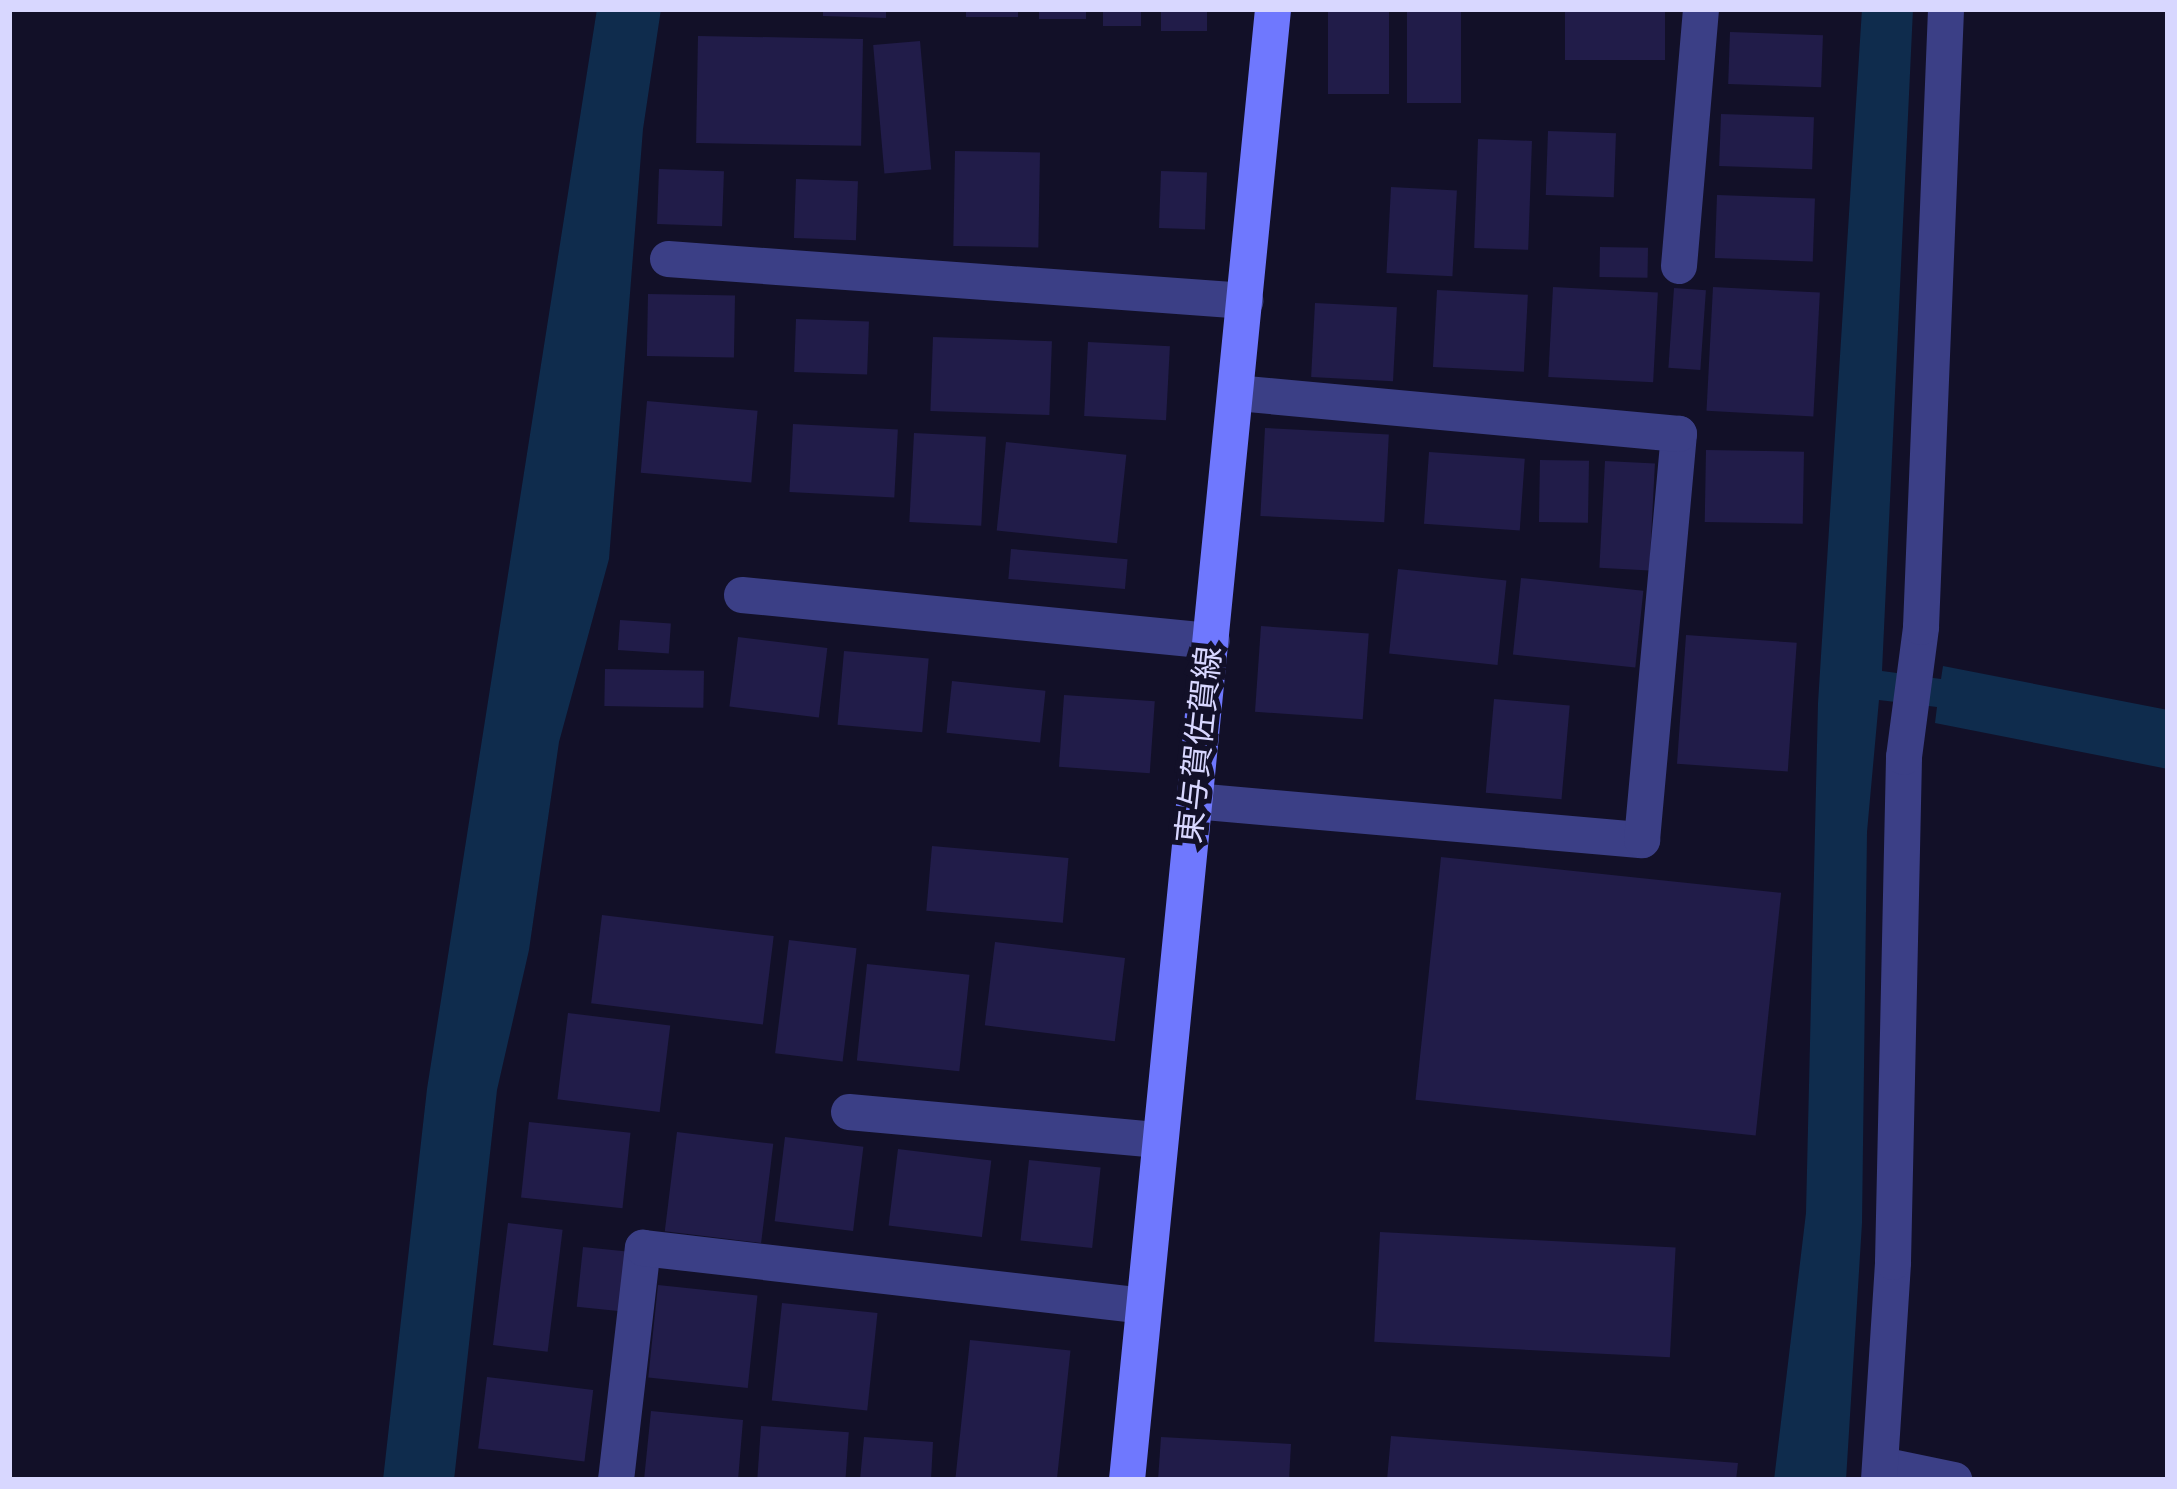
<!DOCTYPE html>
<meta charset="utf-8">
<style>
body{margin:0}
#map{position:relative;width:2177px;height:1489px;overflow:hidden;background:#121028;font-family:"Source Sans 3","Noto Sans JP",sans-serif}
div>[style]{position:absolute}
.water>*{inset:0;background:#0f2c4d}
.building>*{inset:0;background:#211c49;transform-origin:0 0}
.street>*{height:36px;margin:-18px;padding:0 18px;transform-origin:18px;border-radius:18px;background:#3b3f86}
.secondary>*{height:36px;margin:-18px;padding:0 18px;transform-origin:18px;border-radius:18px;background:#6f78fe}
span{translate:-50% -50%;white-space:nowrap;text-align:center;line-height:1.15;-webkit-text-stroke:10px #121028;paint-order:stroke}
.street-label{font-size:33px;color:#d8d7ff}
.frame{position:absolute;inset:0;border:12px solid #d8d7ff;pointer-events:none}
</style>
<div id="map">
<div class="water">
<div style="clip-path:polygon(597px 9px,661px 9px,643px 129px,609px 559px,559px 742px,529px 950px,497px 1090px,454px 1480px,383px 1480px,427px 1089px)"></div>
<div style="clip-path:polygon(1862px 9px,1913px 9px,1882px 671px,1941px 679px,1943px 666px,2168px 710px,2168px 769px,1935px 723px,1937px 707px,1879px 700px,1867px 832px,1862px 1223px,1846px 1480px,1774px 1480px,1806px 1213px,1818px 703px)"></div>
</div>
<div class="building">
<div style="clip-path:polygon(823px 9px,886px 9px,886px 18px,823px 16px)"></div>
<div style="left:966px;top:9px;width:52px;height:8px"></div>
<div style="left:1039px;top:9px;width:47px;height:10px"></div>
<div style="left:1103px;top:9px;width:38px;height:17px"></div>
<div style="left:1161px;top:9px;width:46px;height:22px"></div>
<div style="left:1328px;top:9px;width:61px;height:85px"></div>
<div style="left:1407px;top:9px;width:54px;height:94px"></div>
<div style="left:1565px;top:9px;width:100px;height:51px"></div>
<div style="left:1730px;top:32px;width:93px;height:52px;rotate:2deg"></div>
<div style="left:698px;top:36px;width:165px;height:107px;rotate:1deg"></div>
<div style="left:920px;top:41px;width:129px;height:47px;rotate:85deg"></div>
<div style="left:1721px;top:114px;width:93px;height:52px;rotate:2deg"></div>
<div style="left:1548px;top:131px;width:68px;height:64px;rotate:2deg"></div>
<div style="left:1478px;top:139px;width:54px;height:109px;rotate:2deg"></div>
<div style="left:955px;top:151px;width:85px;height:95px;rotate:1deg"></div>
<div style="left:659px;top:169px;width:65px;height:55px;rotate:2deg"></div>
<div style="left:1161px;top:171px;width:46px;height:57px;rotate:2deg"></div>
<div style="left:796px;top:179px;width:62px;height:59px;rotate:2deg"></div>
<div style="left:1391px;top:187px;width:66px;height:86px;rotate:3deg"></div>
<div style="left:1717px;top:195px;width:98px;height:63px;rotate:2deg"></div>
<div style="left:1600px;top:247px;width:48px;height:30px;rotate:1deg"></div>
<div style="left:1553px;top:287px;width:105px;height:90px;rotate:3deg"></div>
<div style="left:1713px;top:287px;width:107px;height:124px;rotate:3deg"></div>
<div style="left:1674px;top:288px;width:32px;height:80px;rotate:4deg"></div>
<div style="left:1437px;top:290px;width:91px;height:77px;rotate:3deg"></div>
<div style="left:648px;top:294px;width:87px;height:62px;rotate:1deg"></div>
<div style="left:1315px;top:303px;width:82px;height:74px;rotate:3deg"></div>
<div style="left:796px;top:319px;width:73px;height:53px;rotate:2deg"></div>
<div style="left:933px;top:337px;width:119px;height:74px;rotate:2deg"></div>
<div style="left:1088px;top:342px;width:82px;height:74px;rotate:3deg"></div>
<div style="left:647px;top:401px;width:111px;height:72px;rotate:5deg"></div>
<div style="left:793px;top:424px;width:105px;height:68px;rotate:3deg"></div>
<div style="left:1265px;top:428px;width:124px;height:88px;rotate:3deg"></div>
<div style="left:914px;top:433px;width:72px;height:89px;rotate:3deg"></div>
<div style="left:1006px;top:442px;width:121px;height:89px;rotate:6deg"></div>
<div style="left:1706px;top:450px;width:98px;height:72px;rotate:1deg"></div>
<div style="left:1429px;top:452px;width:96px;height:72px;rotate:4deg"></div>
<div style="left:1540px;top:460px;width:49px;height:62px;rotate:1deg"></div>
<div style="left:1605px;top:461px;width:50px;height:107px;rotate:3deg"></div>
<div style="left:1011px;top:549px;width:117px;height:30px;rotate:5deg"></div>
<div style="left:1398px;top:569px;width:109px;height:85px;rotate:6deg"></div>
<div style="left:1521px;top:578px;width:123px;height:77px;rotate:6deg"></div>
<div style="left:620px;top:620px;width:51px;height:30px;rotate:4deg"></div>
<div style="left:1261px;top:626px;width:108px;height:86px;rotate:4deg"></div>
<div style="left:1686px;top:635px;width:111px;height:129px;rotate:4deg"></div>
<div style="left:738px;top:637px;width:90px;height:70px;rotate:7deg"></div>
<div style="left:844px;top:651px;width:85px;height:74px;rotate:5deg"></div>
<div style="left:605px;top:669px;width:99px;height:37px;rotate:1deg"></div>
<div style="left:952px;top:681px;width:94px;height:52px;rotate:6deg"></div>
<div style="left:1064px;top:695px;width:91px;height:72px;rotate:4deg"></div>
<div style="left:1494px;top:699px;width:76px;height:94px;rotate:5deg"></div>
<div style="left:932px;top:846px;width:137px;height:65px;rotate:5deg"></div>
<div style="left:1441px;top:857px;width:342px;height:244px;rotate:6deg"></div>
<div style="left:602px;top:915px;width:173px;height:89px;rotate:7deg"></div>
<div style="left:789px;top:940px;width:68px;height:114px;rotate:7deg"></div>
<div style="left:995px;top:942px;width:131px;height:84px;rotate:7deg"></div>
<div style="left:867px;top:964px;width:103px;height:97px;rotate:6deg"></div>
<div style="left:568px;top:1013px;width:103px;height:87px;rotate:7deg"></div>
<div style="left:529px;top:1122px;width:102px;height:76px;rotate:6deg"></div>
<div style="left:677px;top:1132px;width:97px;height:100px;rotate:7deg"></div>
<div style="left:785px;top:1137px;width:79px;height:85px;rotate:7deg"></div>
<div style="left:898px;top:1149px;width:94px;height:77px;rotate:7deg"></div>
<div style="left:1029px;top:1160px;width:72px;height:81px;rotate:6deg"></div>
<div style="left:508px;top:1223px;width:55px;height:123px;rotate:7deg"></div>
<div style="left:1380px;top:1232px;width:296px;height:110px;rotate:3deg"></div>
<div style="left:583px;top:1247px;width:44px;height:60px;rotate:6deg"></div>
<div style="left:658px;top:1285px;width:100px;height:93px;rotate:6deg"></div>
<div style="left:782px;top:1303px;width:96px;height:98px;rotate:6deg"></div>
<div style="left:970px;top:1340px;width:101px;height:141px;rotate:6deg"></div>
<div style="left:487px;top:1377px;width:107px;height:72px;rotate:7deg"></div>
<div style="clip-path:polygon(651px 1411px,743px 1420px,738px 1480px,644px 1480px)"></div>
<div style="left:761px;top:1426px;width:88px;height:54px;rotate:4deg"></div>
<div style="clip-path:polygon(1391px 1436px,1738px 1463px,1736px 1480px,1387px 1480px)"></div>
<div style="clip-path:polygon(864px 1437px,933px 1442px,931px 1480px,860px 1480px)"></div>
<div style="clip-path:polygon(1161px 1437px,1291px 1444px,1289px 1480px,1158px 1480px)"></div>
</div>
<div class="street">
<div style="left:668px;top:259px;width:579px;rotate:4.16deg"></div>
<div style="left:1679px;top:266px;width:258px;rotate:-85.1deg"></div>
<div style="left:742px;top:595px;width:472px;rotate:5.6deg"></div>
<div style="left:1194px;top:801px;width:450px;rotate:5deg"></div>
<div style="left:1642px;top:840px;width:408px;rotate:-84.8deg"></div>
<div style="left:1679px;top:434px;width:443px;rotate:-174.7deg"></div>
<div style="left:849px;top:1112px;width:311px;rotate:5.2deg"></div>
<div style="left:1881px;top:1465px;width:75px;rotate:11.6deg"></div>
<div style="left:616px;top:1480px;width:234px;rotate:-83.4deg"></div>
<div style="left:643px;top:1248px;width:504px;rotate:6.6deg"></div>
<div style="left:1879px;top:1480px;width:218px;rotate:-86.3deg"></div>
<div style="left:1893px;top:1262px;width:505px;rotate:-88.75deg"></div>
<div style="left:1904px;top:757px;width:131px;rotate:-82.5deg"></div>
<div style="left:1921px;top:627px;width:619px;rotate:-87.68deg"></div>
</div>
<div class="secondary">
<div style="left:1127px;top:1480px;width:1478px;rotate:-84.33deg"></div>
</div>
<div class="street-label">
<span style="left:1200px;top:745px;rotate:-84deg">東与賀佐賀線</span>
</div>
<div class="frame"></div>
</div>
